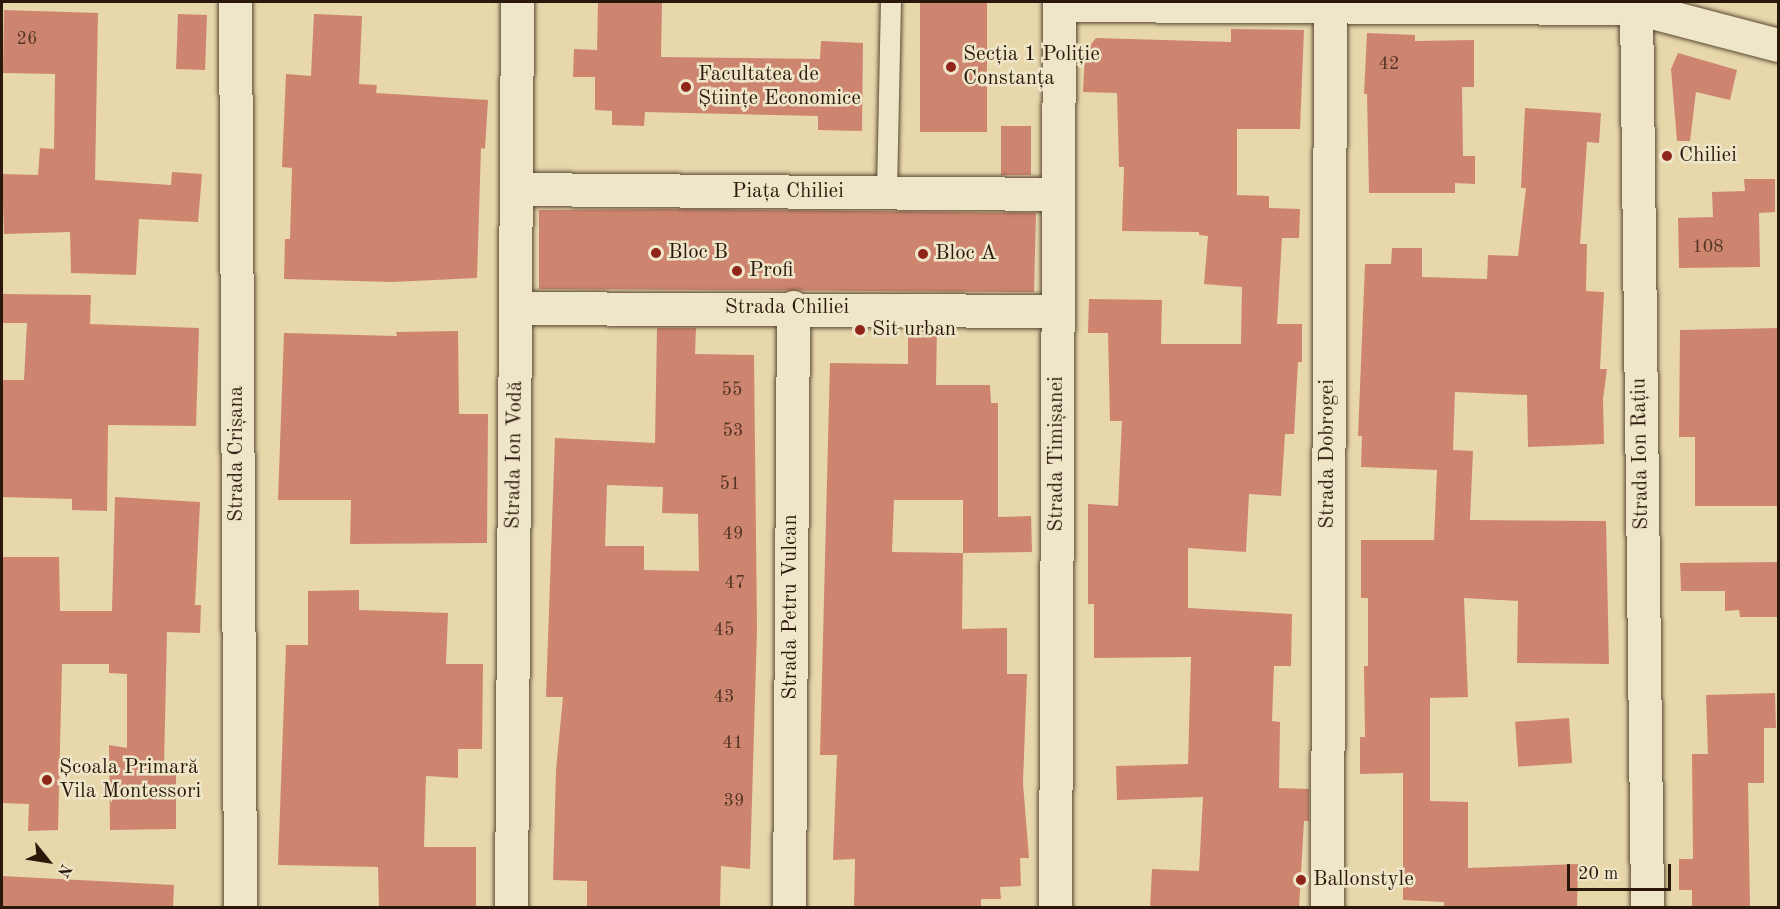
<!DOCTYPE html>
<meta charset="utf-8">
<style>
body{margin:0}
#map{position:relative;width:1780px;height:909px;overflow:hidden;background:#e7d7ab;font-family:"Old Standard TT",serif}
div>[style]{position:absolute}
.building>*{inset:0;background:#ce8570;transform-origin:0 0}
.roads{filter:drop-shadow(0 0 2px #594833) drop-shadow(0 0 2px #594833)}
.lane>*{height:20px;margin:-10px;padding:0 10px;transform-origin:10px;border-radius:10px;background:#efe5c8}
.street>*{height:33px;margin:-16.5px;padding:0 16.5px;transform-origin:16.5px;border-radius:16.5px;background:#efe5c8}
.secondary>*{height:33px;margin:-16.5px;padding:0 16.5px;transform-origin:16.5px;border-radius:16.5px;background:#efe5c8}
.dots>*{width:16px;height:16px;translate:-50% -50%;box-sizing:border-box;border:3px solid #efe5c8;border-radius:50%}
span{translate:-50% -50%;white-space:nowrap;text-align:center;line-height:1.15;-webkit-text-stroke:5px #efe5c8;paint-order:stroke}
.number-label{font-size:18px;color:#533424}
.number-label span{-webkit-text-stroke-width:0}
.poi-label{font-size:21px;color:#2a190b}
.left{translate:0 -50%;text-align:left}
.street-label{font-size:21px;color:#2a190b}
.frame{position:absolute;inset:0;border:3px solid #2a190b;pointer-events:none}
.north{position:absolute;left:18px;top:831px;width:60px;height:60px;-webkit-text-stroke:4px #efe5c8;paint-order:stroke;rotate:120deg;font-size:16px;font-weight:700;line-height:24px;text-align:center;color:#2a190b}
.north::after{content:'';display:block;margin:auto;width:21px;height:27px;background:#2a190b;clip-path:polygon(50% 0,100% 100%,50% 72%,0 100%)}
.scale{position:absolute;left:1567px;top:864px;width:104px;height:27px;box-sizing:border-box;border:3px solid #2a190b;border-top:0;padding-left:8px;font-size:18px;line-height:21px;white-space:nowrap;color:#2a190b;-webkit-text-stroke:4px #efe5c8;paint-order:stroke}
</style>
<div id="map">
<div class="building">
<div style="clip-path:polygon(598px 2px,662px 2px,661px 57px,820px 59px,821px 41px,863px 43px,862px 131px,818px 130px,818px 116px,645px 112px,644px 126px,612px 125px,612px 111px,595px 110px,595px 77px,573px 77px,574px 49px,597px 50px)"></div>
<div style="left:920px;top:2px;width:67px;height:130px"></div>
<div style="clip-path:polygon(4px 10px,98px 13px,95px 180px,171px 185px,172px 172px,202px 174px,198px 222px,139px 219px,136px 275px,71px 273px,70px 232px,4px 234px,2px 174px,38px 175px,40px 148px,54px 149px,55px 74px,3px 73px)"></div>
<div style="left:178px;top:14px;width:29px;height:55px;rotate:2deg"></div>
<div style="clip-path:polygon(314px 14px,362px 16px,359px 84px,377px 85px,376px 93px,488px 100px,485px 149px,481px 148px,477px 278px,392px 282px,284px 279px,285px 239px,290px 239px,292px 168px,282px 167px,286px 74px,311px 76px)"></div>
<div style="clip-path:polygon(1231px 29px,1304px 30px,1300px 129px,1237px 129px,1237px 195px,1269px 196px,1269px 208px,1300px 209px,1299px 238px,1282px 238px,1277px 324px,1302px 324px,1302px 362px,1298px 362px,1294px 434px,1285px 434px,1281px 496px,1249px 494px,1246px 552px,1188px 548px,1188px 608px,1292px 614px,1291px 666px,1274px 666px,1272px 721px,1280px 722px,1279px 788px,1309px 789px,1309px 821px,1304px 821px,1299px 908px,1150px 908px,1152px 869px,1199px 871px,1203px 797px,1117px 800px,1116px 766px,1188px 764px,1191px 657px,1094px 658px,1094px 604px,1088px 604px,1088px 504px,1118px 506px,1122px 421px,1110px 421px,1108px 333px,1088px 333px,1089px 299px,1162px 300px,1161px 344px,1241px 344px,1242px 287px,1204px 284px,1208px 236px,1199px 235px,1199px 232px,1122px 231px,1124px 167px,1119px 167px,1117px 93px,1083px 92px,1085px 52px,1096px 38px,1231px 42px)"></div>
<div style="clip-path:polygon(1367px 33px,1415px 35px,1415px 41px,1474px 40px,1474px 87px,1462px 87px,1463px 156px,1475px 156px,1475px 184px,1455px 183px,1455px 193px,1369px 193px,1367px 94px,1364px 94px)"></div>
<div style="clip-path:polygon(1678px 53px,1737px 70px,1730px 100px,1696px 92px,1690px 141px,1677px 141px,1671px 69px)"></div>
<div style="clip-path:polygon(1525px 108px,1601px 113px,1599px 143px,1587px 142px,1580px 244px,1587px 244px,1586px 291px,1604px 292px,1600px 369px,1607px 369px,1603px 399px,1604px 444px,1528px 447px,1527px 395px,1455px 392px,1453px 450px,1473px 451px,1470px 520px,1606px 521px,1609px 664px,1517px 663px,1518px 601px,1464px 598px,1468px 697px,1430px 698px,1430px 801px,1468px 802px,1468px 868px,1578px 864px,1577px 908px,1444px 908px,1444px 902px,1403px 900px,1403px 773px,1360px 774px,1360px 737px,1365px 737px,1364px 666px,1368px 666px,1368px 598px,1361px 598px,1361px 540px,1434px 540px,1437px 470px,1361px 467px,1362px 436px,1358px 436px,1365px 264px,1391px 264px,1392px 248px,1422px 248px,1422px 277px,1487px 279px,1488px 255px,1518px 256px,1526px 188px,1521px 188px)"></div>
<div style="left:1001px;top:126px;width:30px;height:49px"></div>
<div style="clip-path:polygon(1744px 179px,1775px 179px,1775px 212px,1759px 213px,1760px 267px,1679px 268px,1678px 218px,1713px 217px,1712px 192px,1745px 191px)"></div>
<div style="clip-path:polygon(668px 209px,1036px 213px,1034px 292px,539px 289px,539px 210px)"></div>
<div style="clip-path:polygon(2px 294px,91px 295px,90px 324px,199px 328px,196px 426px,108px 425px,107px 511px,72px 510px,72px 499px,2px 497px,2px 380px,24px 380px,27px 323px,2px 323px)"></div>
<div style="clip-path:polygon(evenodd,657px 328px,696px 328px,695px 354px,754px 355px,757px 629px,750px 869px,721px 866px,720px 908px,587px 908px,587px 881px,553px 880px,556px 770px,563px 697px,546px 697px,555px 438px,655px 443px,657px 328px,607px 485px,663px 487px,662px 513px,698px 514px,699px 571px,644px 570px,644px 546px,605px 546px,607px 485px)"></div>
<div style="clip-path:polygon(1779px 328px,1779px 506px,1695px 506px,1695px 437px,1679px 437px,1680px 330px)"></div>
<div style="clip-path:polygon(908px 329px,937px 329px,936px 385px,990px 385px,991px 403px,998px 403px,998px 517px,1031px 516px,1032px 552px,963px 553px,963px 500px,894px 500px,892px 552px,963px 553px,962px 629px,1007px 628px,1007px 674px,1027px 674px,1023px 783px,1029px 858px,1020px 858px,1021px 886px,1000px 887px,1001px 899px,981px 899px,981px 908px,854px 908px,855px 859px,833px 860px,837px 755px,820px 755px,830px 363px,908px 364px)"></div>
<div style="clip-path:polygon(458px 331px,459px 414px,488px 414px,487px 543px,350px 544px,351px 500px,278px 500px,284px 333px,397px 336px,396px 332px)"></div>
<div style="clip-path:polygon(115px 497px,200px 502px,195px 605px,201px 605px,200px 633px,167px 632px,164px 766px,176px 769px,176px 829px,110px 830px,109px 745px,127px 748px,127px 674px,109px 673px,109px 664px,62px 664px,58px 830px,28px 831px,29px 804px,2px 803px,2px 557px,59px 557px,60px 611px,112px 611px)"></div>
<div style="clip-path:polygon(1779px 562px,1779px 617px,1740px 617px,1739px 610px,1725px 611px,1725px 591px,1681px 591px,1680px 563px)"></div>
<div style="clip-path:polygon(359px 590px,359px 610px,448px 613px,446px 664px,483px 664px,482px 749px,458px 749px,458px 778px,426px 776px,424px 847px,476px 847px,476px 907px,379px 907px,378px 867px,278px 865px,286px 645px,308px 645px,308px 591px)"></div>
<div style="clip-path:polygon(1775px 693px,1776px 728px,1764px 728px,1764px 783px,1748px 783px,1750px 908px,1692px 908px,1692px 890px,1679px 890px,1679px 859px,1693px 859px,1692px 754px,1708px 754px,1706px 695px)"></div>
<div style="left:1569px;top:718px;width:45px;height:54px;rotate:86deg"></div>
<div style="clip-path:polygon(2px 876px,174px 885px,173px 908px,2px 908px)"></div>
</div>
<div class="roads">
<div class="lane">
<div style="left:887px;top:192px;width:190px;rotate:-88.8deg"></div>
</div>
<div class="street">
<div style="left:235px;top:2px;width:906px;rotate:89.68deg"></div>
<div style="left:1059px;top:5px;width:577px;rotate:0.3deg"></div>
<div style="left:517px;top:189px;width:541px;rotate:0.53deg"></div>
<div style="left:516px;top:308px;width:541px;rotate:0.32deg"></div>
<div style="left:511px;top:908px;width:906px;rotate:-89.62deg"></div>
<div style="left:789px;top:908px;width:601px;rotate:-89.62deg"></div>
<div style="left:1055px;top:908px;width:906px;rotate:-89.75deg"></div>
<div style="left:1327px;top:908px;width:906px;rotate:-89.81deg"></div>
</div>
<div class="secondary">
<div style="left:1636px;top:2px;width:906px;rotate:89.3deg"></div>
<div style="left:1636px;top:8px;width:147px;rotate:14.6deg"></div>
</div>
</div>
<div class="dots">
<div style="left:951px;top:67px;background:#8f2418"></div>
<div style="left:686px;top:87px;background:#8f2418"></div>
<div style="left:1667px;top:156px;background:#8f2418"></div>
<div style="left:656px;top:253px;background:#8f2418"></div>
<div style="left:923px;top:254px;background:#8f2418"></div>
<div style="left:737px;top:271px;background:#8f2418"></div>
<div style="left:860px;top:330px;background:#8f2418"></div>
<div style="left:47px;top:780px;background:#8f2418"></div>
<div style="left:1301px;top:880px;background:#8f2418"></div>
</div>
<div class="number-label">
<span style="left:27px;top:39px">26</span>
<span style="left:1389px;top:64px">42</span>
<span style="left:1708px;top:247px">108</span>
<span style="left:732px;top:390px">55</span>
<span style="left:733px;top:431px">53</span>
<span style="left:730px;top:484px">51</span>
<span style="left:733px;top:534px">49</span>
<span style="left:735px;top:583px">47</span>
<span style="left:724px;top:630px">45</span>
<span style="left:724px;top:697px">43</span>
<span style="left:733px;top:743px">41</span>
<span style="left:734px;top:801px">39</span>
</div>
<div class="poi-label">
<span class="left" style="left:963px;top:67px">Secția 1 Poliție<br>Constanța</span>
<span class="left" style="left:698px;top:87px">Facultatea de<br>Științe Economice</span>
<span class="left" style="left:1679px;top:156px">Chiliei</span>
<span class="left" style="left:668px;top:253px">Bloc B</span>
<span class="left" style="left:935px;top:254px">Bloc A</span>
<span class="left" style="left:749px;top:271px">Profi</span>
<span class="left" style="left:872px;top:330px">Sit urban</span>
<span class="left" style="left:59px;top:780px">Școala Primară<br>Vila Montessori</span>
<span class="left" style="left:1313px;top:880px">Ballonstyle</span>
</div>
<div class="street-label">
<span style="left:788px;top:192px">Piața Chiliei</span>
<span style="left:787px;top:308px">Strada Chiliei</span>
<span style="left:237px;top:454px;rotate:-90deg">Strada Crișana</span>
<span style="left:1057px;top:454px;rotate:-90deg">Strada Timișanei</span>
<span style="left:1328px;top:454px;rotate:-90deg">Strada Dobrogei</span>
<span style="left:1641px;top:454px;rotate:-91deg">Strada Ion Rațiu</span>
<span style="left:515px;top:455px;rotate:-89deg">Strada Ion Vodă</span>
<span style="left:791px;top:607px;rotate:-90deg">Strada Petru Vulcan</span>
</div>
<div class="frame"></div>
<div class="north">N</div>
<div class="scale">20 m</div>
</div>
